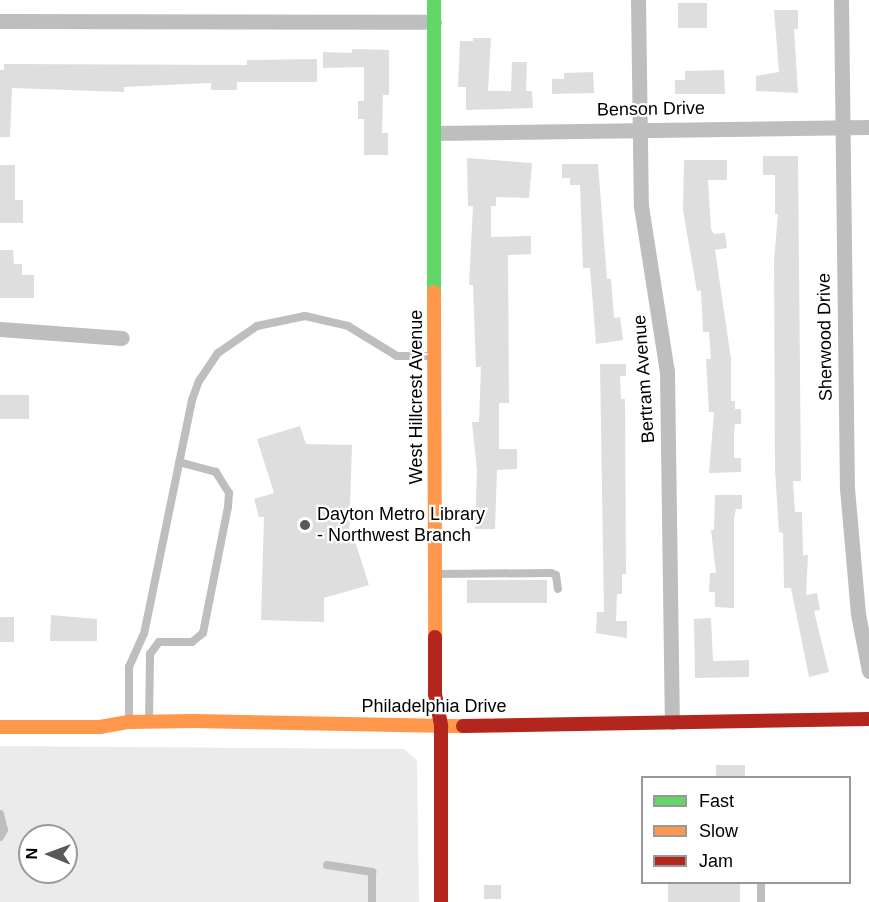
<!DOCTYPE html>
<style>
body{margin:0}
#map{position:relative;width:869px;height:902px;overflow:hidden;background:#fff;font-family:Arial,sans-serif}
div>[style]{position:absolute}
.green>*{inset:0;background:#ebebeb}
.building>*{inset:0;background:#dedede;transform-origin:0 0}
.lane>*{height:8px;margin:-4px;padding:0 4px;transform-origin:4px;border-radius:4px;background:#bebebe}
.street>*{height:15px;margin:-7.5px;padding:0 7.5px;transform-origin:7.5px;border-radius:7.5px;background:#bebebe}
.fast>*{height:14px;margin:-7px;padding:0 7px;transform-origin:7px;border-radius:7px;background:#63d668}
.slow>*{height:14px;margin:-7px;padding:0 7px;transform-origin:7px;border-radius:7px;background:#ff974d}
.jam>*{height:14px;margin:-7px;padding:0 7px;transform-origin:7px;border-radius:7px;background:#b3261e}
.dots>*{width:16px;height:16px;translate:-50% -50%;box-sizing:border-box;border:3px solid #fff;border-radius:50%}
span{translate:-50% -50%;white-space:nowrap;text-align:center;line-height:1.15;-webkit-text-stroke:4.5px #fff;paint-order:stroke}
.street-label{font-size:18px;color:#000}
.poi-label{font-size:18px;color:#000}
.left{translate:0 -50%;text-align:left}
.legend{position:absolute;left:641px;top:776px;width:210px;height:108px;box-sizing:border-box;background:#fff;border:2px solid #999;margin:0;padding:8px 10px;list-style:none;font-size:18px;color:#000}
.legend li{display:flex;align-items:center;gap:12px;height:30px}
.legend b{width:30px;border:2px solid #999}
.north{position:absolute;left:18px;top:824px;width:60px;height:60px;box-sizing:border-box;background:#fff;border:2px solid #999;border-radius:50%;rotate:271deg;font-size:16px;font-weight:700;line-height:24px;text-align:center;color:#000}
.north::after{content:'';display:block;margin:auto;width:21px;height:27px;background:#595959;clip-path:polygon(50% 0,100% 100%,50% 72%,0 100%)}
</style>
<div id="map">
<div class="green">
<div style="clip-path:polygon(evenodd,0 746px,404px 749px,417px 760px,419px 902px,0 902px,0 746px,30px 836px,66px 836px,66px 872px,30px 872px,30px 836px)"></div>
</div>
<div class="building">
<div style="left:678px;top:3px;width:29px;height:25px"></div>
<div style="clip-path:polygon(774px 10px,798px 10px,798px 29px,794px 29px,798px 93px,756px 91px,756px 76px,779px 72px)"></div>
<div style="clip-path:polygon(473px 38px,491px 38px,488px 91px,511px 91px,512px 62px,527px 62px,526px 91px,532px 91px,533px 108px,466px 110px,466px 87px,458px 87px,460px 41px,473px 41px)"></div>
<div style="clip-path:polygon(352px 49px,389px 50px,389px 95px,383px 95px,382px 133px,388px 133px,388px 155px,364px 155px,364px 119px,358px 119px,358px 101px,364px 101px,364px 67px,323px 68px,323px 52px,352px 53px)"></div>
<div style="clip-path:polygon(317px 59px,317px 82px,237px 82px,237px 90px,211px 90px,211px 83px,165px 85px,124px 87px,124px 92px,12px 88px,10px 137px,0 137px,0 70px,4px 70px,4px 64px,247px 65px,247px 60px)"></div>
<div style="clip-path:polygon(724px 70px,725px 94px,675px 94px,675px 80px,685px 80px,685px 71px)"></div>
<div style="clip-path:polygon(593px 72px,594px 93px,552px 94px,552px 79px,564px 79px,564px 73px)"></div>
<div style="clip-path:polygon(763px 156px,798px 156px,801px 481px,793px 481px,795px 512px,802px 512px,803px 555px,808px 555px,806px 595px,817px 593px,820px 610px,814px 611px,829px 672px,809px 677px,791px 588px,784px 588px,783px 533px,779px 532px,775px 470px,774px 260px,778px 214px,775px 214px,775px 175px,763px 175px)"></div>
<div style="clip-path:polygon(467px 158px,532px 163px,529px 198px,496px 197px,496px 206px,491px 206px,491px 237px,531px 236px,531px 254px,508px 255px,509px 403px,499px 403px,499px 449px,517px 449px,517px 469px,497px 470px,495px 529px,475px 529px,477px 470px,472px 422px,479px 422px,481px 367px,476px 367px,473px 285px,469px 285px,473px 206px,468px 206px)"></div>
<div style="clip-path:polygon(684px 160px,727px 160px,727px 180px,708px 180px,711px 229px,714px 234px,725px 233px,727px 248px,715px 250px,731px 359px,731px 401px,735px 401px,735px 409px,741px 409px,741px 424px,735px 424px,734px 433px,734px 458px,741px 458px,741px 472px,709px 473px,714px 412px,709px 412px,706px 359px,711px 359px,709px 332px,703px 332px,701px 290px,697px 291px,683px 210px)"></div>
<div style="clip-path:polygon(562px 164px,598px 164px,607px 279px,611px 279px,614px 318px,620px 317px,623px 340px,596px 344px,590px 268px,583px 268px,580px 185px,570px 185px,570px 178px,562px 178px)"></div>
<div style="clip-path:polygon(0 165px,15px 165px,15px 200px,23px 200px,23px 223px,0 223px)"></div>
<div style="clip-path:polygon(0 250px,13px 250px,14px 264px,22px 264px,22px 275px,34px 275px,34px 298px,0 298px)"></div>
<div style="clip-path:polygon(600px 364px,626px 364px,626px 376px,620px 376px,621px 399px,625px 399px,626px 574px,622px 574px,622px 594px,617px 594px,616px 621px,627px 621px,627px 638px,596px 633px,597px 612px,604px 612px)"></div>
<div style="left:0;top:395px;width:29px;height:24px"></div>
<div style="clip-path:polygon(300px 426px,306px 444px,352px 445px,349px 537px,354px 538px,369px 585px,324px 598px,324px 622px,261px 620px,264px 517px,259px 517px,254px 499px,274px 493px,257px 439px)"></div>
<div style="clip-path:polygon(715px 495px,742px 495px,742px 509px,736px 509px,734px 518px,734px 608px,715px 607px,715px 592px,709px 592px,710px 573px,716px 573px,711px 530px,714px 530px)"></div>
<div style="left:547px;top:580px;width:23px;height:80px;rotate:90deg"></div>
<div style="clip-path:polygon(51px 615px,97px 619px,97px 641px,50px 641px)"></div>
<div style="left:0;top:617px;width:14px;height:25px"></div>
<div style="clip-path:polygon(711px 618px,713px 661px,749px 660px,749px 677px,695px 678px,694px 619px)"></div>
<div style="left:716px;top:765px;width:29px;height:12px"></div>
<div style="left:668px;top:882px;width:72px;height:20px"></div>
<div style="left:484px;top:885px;width:17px;height:14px"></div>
</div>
<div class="lane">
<div style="left:437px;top:574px;width:114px;rotate:-0.5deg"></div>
<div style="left:551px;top:573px;width:5px;rotate:22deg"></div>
<div style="left:556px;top:575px;width:14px;rotate:82deg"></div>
<div style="left:129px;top:720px;width:53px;rotate:-90deg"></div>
<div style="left:129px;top:667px;width:36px;rotate:-66deg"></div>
<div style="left:144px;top:634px;width:239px;rotate:-78.4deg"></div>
<div style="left:192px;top:400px;width:20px;rotate:-70deg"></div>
<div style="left:199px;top:381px;width:34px;rotate:-56deg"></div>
<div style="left:218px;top:353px;width:47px;rotate:-34.7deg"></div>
<div style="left:257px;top:326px;width:49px;rotate:-11.8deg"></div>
<div style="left:305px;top:316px;width:44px;rotate:13.1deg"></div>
<div style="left:348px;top:326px;width:57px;rotate:31.5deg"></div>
<div style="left:397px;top:356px;width:36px"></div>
<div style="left:149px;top:720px;width:66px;rotate:-89.1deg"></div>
<div style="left:150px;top:654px;width:15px;rotate:-53deg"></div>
<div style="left:159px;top:642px;width:33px"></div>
<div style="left:192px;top:642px;width:14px;rotate:-39deg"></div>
<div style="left:203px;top:633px;width:128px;rotate:-78.8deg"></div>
<div style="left:228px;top:507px;width:14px;rotate:-86deg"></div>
<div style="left:229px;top:493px;width:25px;rotate:-122deg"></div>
<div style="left:216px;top:472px;width:38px;rotate:-165deg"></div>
<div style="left:0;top:814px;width:16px;rotate:76deg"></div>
<div style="left:4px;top:830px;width:8px;rotate:120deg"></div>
<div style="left:327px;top:865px;width:46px;rotate:8.8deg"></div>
<div style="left:372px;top:872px;width:30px;rotate:90deg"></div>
<div style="left:761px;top:882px;width:20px;rotate:90deg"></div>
</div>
<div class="street">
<div style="left:638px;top:0;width:206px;rotate:89.2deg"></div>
<div style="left:641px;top:206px;width:168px;rotate:81.1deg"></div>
<div style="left:667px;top:372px;width:350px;rotate:89.2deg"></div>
<div style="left:841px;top:0;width:488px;rotate:89.3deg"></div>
<div style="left:847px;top:488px;width:126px;rotate:85deg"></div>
<div style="left:858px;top:614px;width:58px;rotate:79.1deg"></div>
<div style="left:0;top:21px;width:434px;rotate:0.1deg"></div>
<div style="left:434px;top:133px;width:435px;rotate:-0.8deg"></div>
<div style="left:0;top:329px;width:122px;rotate:4.2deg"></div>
</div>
<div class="fast">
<div style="left:434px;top:0;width:292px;rotate:90deg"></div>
</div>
<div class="slow">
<div style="left:434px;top:292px;width:345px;rotate:89.8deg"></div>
<div style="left:0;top:727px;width:100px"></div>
<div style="left:100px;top:727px;width:29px;rotate:-10deg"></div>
<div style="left:129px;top:722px;width:65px;rotate:-0.9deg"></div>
<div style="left:194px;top:721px;width:269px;rotate:1.1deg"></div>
</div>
<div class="jam">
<div style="left:435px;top:637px;width:57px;rotate:90deg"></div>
<div style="left:435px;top:694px;width:33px;rotate:79deg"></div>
<div style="left:441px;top:726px;width:176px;rotate:90deg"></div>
<div style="left:463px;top:726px;width:406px;rotate:-1deg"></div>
</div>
<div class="dots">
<div style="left:305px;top:525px;background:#595959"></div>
</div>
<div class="street-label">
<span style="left:651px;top:109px;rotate:-1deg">Benson Drive</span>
<span style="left:825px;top:337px;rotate:-91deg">Sherwood Drive</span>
<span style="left:644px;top:379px;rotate:-94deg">Bertram Avenue</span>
<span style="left:416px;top:397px;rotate:-90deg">West Hillcrest Avenue</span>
<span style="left:434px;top:706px">Philadelphia Drive</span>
</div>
<div class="poi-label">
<span class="left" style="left:317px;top:525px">Dayton Metro Library<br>- Northwest Branch</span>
</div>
<ul class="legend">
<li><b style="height:8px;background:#63d668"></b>Fast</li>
<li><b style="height:8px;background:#ff974d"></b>Slow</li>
<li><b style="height:8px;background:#b3261e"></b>Jam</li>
</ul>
<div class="north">N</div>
</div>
